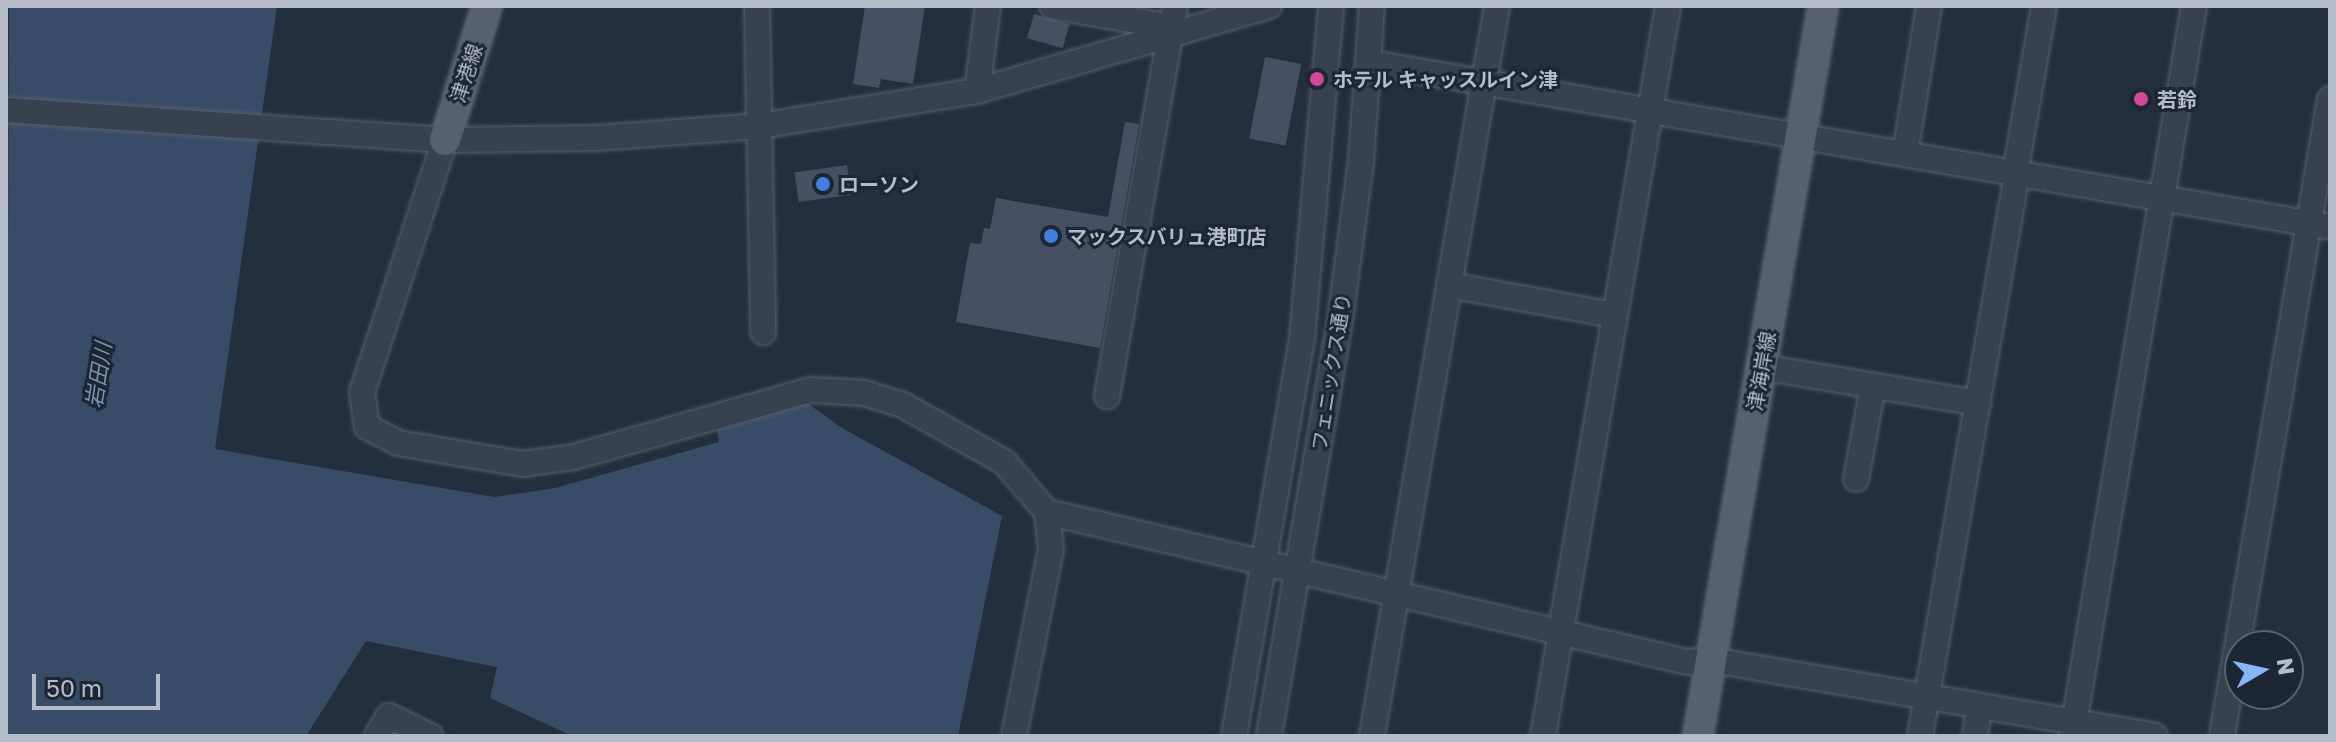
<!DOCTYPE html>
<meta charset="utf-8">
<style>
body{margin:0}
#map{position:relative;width:2336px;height:742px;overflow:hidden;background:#242f3e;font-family:"Golos Text","Noto Sans JP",sans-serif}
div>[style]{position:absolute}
.water>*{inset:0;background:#394c67}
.building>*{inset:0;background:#455162;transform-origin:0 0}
.roads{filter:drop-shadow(0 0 2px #565f6c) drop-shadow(0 0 2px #565f6c)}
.minor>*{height:24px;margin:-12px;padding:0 12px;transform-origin:12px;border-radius:12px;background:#38414e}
.major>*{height:30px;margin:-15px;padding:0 15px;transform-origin:15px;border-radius:15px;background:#56606e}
.dots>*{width:22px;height:22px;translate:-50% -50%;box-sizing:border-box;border:4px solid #1d2633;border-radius:50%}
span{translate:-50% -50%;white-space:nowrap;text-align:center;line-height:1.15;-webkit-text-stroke:6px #1d2633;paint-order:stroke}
.street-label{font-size:20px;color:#b4bcc9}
.poi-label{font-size:20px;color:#b4bcc9;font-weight:700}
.left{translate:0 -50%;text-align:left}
.water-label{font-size:22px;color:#7c92b1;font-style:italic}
.frame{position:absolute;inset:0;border:8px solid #b4bcc9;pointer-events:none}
.north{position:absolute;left:2224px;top:630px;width:80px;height:80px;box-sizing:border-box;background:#1d2633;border:2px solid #59626f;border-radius:50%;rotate:81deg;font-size:22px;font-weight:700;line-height:32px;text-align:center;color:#b4bcc9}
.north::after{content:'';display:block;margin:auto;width:28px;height:36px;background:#8ab4f8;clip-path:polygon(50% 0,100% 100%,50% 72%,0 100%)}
.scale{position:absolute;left:32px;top:674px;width:128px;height:36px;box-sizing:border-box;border:4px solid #b4bcc9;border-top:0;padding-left:10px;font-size:24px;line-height:28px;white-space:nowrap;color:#b4bcc9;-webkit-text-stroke:6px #1d2633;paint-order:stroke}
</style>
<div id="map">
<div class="water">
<div style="clip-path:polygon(9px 6px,277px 6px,215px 449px,494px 497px,555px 488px,719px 442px,717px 430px,807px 403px,842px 428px,1002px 516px,958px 736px,572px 736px,490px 698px,497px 667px,366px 641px,306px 736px,6px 736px)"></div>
</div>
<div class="building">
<div style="clip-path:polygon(865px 6px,925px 6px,913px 84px,881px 79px,879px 88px,853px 84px)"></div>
<div style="left:1034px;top:14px;width:37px;height:25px;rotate:16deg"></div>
<div style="left:1265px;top:57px;width:37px;height:83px;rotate:11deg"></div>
<div style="clip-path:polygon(1125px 122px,1139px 124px,1100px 348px,956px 322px,970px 243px,981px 244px,984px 228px,990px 229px,996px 198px,1108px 217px)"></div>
<div style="left:847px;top:165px;width:30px;height:53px;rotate:82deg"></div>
</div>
<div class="roads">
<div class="minor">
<div style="left:757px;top:6px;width:326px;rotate:88.9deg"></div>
<div style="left:1052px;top:6px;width:121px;rotate:10deg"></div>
<div style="left:1371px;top:63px;width:973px;rotate:9.7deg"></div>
<div style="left:977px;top:91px;width:86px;rotate:-82.6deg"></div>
<div style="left:6px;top:110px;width:440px;rotate:3.9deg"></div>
<div style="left:445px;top:140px;width:152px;rotate:-0.8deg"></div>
<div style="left:597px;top:138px;width:163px;rotate:-4.2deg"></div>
<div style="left:760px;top:126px;width:220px;rotate:-9.2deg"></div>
<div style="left:977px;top:91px;width:304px;rotate:-16.2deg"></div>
<div style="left:445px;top:140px;width:265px;rotate:108.2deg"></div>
<div style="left:362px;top:392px;width:35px;rotate:82deg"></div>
<div style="left:367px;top:427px;width:35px;rotate:27deg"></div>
<div style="left:398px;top:443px;width:126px;rotate:9.6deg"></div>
<div style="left:522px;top:464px;width:52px;rotate:-7.7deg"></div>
<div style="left:574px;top:457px;width:246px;rotate:-15.8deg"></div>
<div style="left:811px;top:390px;width:53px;rotate:3.2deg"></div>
<div style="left:864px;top:393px;width:41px;rotate:17.1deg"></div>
<div style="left:903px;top:405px;width:116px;rotate:29.4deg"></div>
<div style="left:1004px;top:462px;width:66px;rotate:49.3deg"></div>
<div style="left:1047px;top:512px;width:37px;rotate:84deg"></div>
<div style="left:1051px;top:549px;width:191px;rotate:101.2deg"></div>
<div style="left:1905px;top:154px;width:150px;rotate:-80.8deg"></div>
<div style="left:2015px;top:174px;width:170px;rotate:-80.2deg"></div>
<div style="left:1449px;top:285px;width:168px;rotate:10.3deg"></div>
<div style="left:1761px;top:367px;width:220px;rotate:9.4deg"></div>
<div style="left:1107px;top:396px;width:396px;rotate:-80.1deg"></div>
<div style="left:1856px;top:479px;width:95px;rotate:-79.6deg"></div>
<div style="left:1047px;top:512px;width:657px;rotate:13.19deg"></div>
<div style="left:1687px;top:662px;width:25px;rotate:-5deg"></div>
<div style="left:1712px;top:660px;width:449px;rotate:9.7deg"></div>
<div style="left:377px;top:736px;width:23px;rotate:-59deg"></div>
<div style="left:389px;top:716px;width:46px;rotate:26deg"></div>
<div style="left:1234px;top:736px;width:403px;rotate:-80.3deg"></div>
<div style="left:1302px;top:339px;width:334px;rotate:-85deg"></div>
<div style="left:1269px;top:736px;width:429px;rotate:-80.3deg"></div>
<div style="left:1341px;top:313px;width:152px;rotate:-82.5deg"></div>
<div style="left:1361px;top:162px;width:156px;rotate:-86deg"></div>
<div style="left:1372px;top:736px;width:741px;rotate:-80.28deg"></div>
<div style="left:1543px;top:736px;width:741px;rotate:-80.28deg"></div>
<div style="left:1920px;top:736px;width:570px;rotate:-80.21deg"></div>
<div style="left:1975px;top:736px;width:30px;rotate:-82deg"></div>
<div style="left:2072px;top:736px;width:740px;rotate:-80.51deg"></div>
<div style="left:2222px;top:736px;width:646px;rotate:-80.38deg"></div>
</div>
<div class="major">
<div style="left:445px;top:140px;width:140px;rotate:-72.6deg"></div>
<div style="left:1698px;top:736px;width:741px;rotate:-80.28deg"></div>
</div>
</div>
<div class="dots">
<div style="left:1317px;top:79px;background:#d1479c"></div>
<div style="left:2141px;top:99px;background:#d1479c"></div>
<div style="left:823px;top:184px;background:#3f7fe0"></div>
<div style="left:1051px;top:236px;background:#3f7fe0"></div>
</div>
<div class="street-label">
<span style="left:466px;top:73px;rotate:-72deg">津港線</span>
<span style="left:1761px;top:371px;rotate:-80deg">津海岸線</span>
<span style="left:1331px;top:372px;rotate:-81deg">フェニックス通り</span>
</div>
<div class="poi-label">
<span class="left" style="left:1333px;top:79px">ホテル キャッスルイン津</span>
<span class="left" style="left:2157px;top:99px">若鈴</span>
<span class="left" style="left:839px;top:184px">ローソン</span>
<span class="left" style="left:1067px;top:236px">マックスバリュ港町店</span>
</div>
<div class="water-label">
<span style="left:98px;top:375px;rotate:-81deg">岩田川</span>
</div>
<div class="frame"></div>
<div class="north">N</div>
<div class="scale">50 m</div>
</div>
